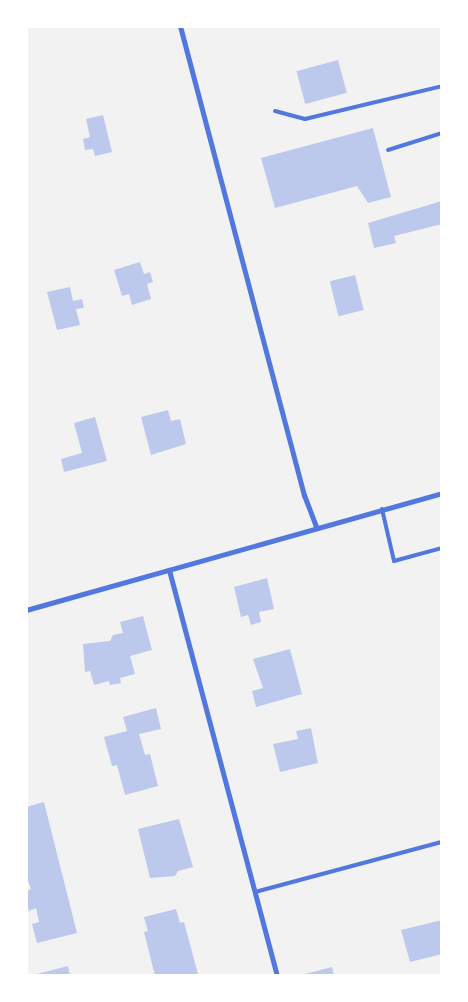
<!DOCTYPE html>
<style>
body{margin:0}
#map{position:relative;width:468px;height:1002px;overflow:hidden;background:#f2f2f2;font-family:Roboto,sans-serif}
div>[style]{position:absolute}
.building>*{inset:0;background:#bdc9ec;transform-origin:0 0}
.service>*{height:4px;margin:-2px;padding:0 2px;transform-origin:2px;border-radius:2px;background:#5277de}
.minor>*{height:5px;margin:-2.5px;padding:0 2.5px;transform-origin:2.5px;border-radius:2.5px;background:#5277de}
span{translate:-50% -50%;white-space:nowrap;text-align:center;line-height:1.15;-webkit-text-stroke:5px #fff;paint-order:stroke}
.frame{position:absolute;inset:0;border:28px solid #fff;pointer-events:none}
</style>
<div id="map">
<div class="building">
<div style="left:338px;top:60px;width:34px;height:43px;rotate:75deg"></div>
<div style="clip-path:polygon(103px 115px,112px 152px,95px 156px,93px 149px,85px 150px,83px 139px,90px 137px,86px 119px)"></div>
<div style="clip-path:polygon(373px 128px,391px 197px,368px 203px,357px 186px,275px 208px,261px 158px)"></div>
<div style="clip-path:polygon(442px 201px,442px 224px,394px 236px,396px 243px,374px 248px,368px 223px)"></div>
<div style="clip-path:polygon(140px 262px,144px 274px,150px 272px,153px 282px,147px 284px,151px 299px,132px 305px,129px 294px,122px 296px,114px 270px)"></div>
<div style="left:355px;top:275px;width:36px;height:26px;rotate:76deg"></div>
<div style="clip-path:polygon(70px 287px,73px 301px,82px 299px,84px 308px,76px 309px,80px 325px,57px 330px,47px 292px)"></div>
<div style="clip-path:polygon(168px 410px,171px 421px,180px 419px,186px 444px,151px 455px,141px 417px)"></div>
<div style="clip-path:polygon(95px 417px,107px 461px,64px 472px,61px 459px,82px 453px,74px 423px)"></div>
<div style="clip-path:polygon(267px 578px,274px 609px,259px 612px,261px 622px,251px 625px,248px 615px,241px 617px,234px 587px)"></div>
<div style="clip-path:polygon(143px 616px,152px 650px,130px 656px,135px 674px,120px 678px,121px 683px,110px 685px,109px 681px,94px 685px,90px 671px,85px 672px,83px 644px,110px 641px,113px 635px,123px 633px,120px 622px)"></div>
<div style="clip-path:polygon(290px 649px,302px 694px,256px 707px,252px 691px,263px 688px,253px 659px)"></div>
<div style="clip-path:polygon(156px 708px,161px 729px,139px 734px,145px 755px,150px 754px,158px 786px,125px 795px,117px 765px,112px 766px,104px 737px,127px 731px,123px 717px)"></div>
<div style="clip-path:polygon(311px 728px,318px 763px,280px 772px,273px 744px,298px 739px,296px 731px)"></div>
<div style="clip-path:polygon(44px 802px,77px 933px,37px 943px,32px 924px,39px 922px,36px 908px,29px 911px,26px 901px,26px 891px,31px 889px,26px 876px,26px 807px)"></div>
<div style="clip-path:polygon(179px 819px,193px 867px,178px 871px,175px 876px,150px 878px,138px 829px)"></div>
<div style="clip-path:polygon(176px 909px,180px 923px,184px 922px,198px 974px,155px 976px,144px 932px,148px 931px,144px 917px)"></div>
<div style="clip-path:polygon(442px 920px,442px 954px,410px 962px,401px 930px)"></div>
<div style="clip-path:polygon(68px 966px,70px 976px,33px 976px,33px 975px)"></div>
<div style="clip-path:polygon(332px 967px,334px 976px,301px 976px,301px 975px)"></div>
</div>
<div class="service">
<div style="left:275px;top:111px;width:31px;rotate:15deg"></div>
<div style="left:305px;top:119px;width:141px;rotate:-13.5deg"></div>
<div style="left:388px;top:150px;width:57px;rotate:-17.5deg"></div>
<div style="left:382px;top:509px;width:53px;rotate:77deg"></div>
<div style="left:394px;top:561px;width:50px;rotate:-15.2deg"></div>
<div style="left:255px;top:892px;width:194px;rotate:-15deg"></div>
</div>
<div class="minor">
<div style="left:180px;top:26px;width:485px;rotate:75.2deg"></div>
<div style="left:304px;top:495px;width:34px;rotate:69deg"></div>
<div style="left:169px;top:570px;width:420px;rotate:75.1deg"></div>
<div style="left:26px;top:610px;width:432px;rotate:-15.7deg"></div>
</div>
<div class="frame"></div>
</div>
